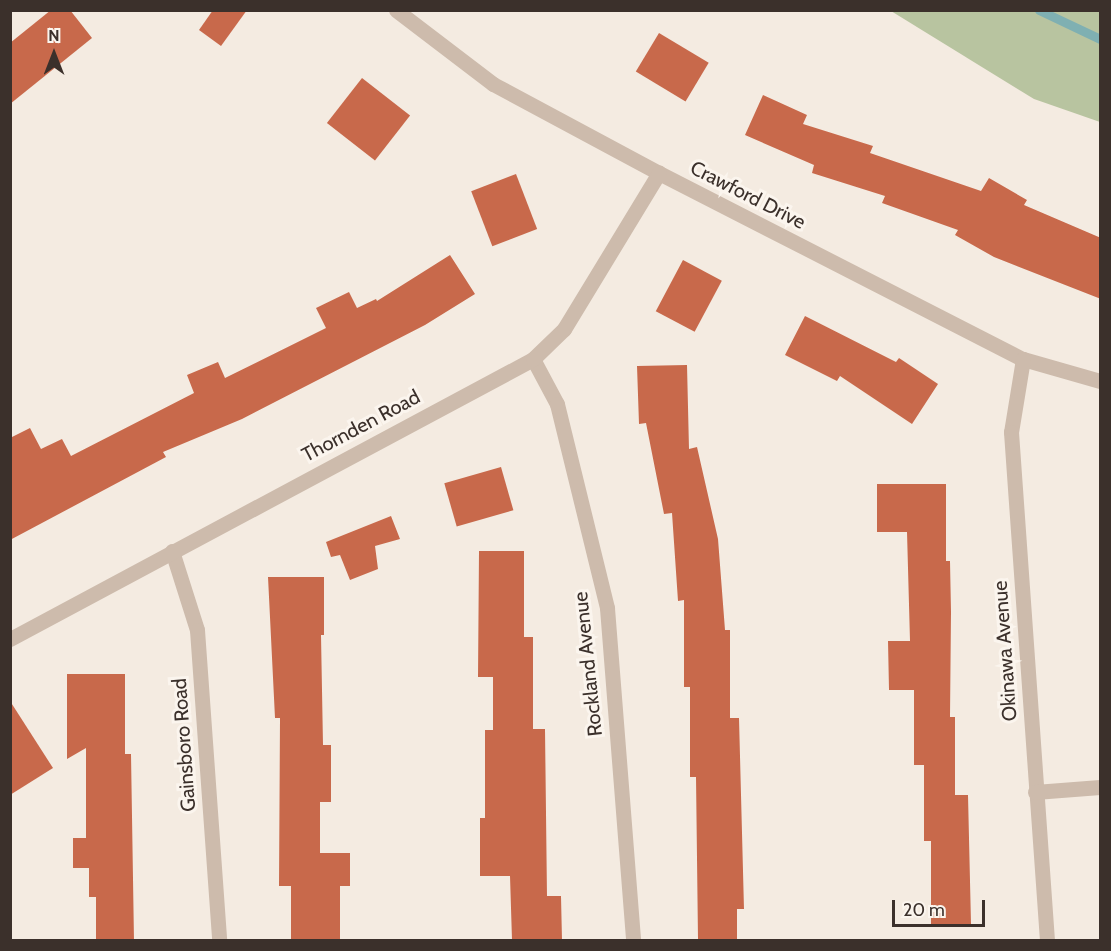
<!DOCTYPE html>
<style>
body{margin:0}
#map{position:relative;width:1111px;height:951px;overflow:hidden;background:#f4ebe1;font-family:Cabin,sans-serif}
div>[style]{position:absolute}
.green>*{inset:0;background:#b8c4a0}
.stream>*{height:9px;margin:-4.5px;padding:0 4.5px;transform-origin:4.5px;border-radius:4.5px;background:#7fb0b2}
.building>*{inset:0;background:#c8694b;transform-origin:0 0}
.minor>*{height:15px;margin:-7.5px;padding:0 7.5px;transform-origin:7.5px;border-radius:7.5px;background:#cdbbac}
span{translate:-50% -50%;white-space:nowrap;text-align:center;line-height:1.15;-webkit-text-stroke:6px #fbf5ee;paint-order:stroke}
.street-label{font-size:20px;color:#3b302b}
.frame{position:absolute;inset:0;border:12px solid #3b302b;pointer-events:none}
.north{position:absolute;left:24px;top:24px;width:60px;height:60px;-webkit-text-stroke:4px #fbf5ee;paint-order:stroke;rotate:0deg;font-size:16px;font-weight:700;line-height:24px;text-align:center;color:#3b302b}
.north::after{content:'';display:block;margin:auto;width:21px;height:27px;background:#3b302b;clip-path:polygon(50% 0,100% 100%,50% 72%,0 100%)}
.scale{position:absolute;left:892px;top:900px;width:93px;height:27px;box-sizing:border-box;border:3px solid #3b302b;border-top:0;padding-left:8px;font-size:18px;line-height:21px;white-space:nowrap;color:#3b302b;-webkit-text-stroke:4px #fbf5ee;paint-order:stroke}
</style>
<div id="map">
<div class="green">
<div style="clip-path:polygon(891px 11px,1100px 11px,1100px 122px,1034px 99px)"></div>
</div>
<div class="stream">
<div style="left:1039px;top:10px;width:68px;rotate:25.4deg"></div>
</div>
<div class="building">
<div style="clip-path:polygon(51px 10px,70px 10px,92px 38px,10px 104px,10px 43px)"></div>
<div style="clip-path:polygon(213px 10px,247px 10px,221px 46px,199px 30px)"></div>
<div style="left:659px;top:33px;width:58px;height:45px;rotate:31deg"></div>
<div style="left:362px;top:78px;width:61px;height:57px;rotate:38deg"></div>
<div style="clip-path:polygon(763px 95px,807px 115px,803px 124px,873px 146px,870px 153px,981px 191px,989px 178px,1027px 200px,1024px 205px,1101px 238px,1101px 299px,994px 257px,955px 235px,958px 230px,882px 203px,885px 196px,812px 173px,814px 165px,745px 135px)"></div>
<div style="left:516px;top:174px;width:59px;height:48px;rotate:69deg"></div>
<div style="clip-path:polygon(450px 255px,475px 294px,425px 325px,242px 419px,163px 452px,166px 457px,10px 540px,10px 438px,30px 428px,41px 449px,62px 439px,71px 456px,194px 393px,187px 375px,218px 362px,225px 378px,326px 328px,316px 308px,349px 292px,357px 308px,376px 299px,377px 301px)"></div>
<div style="left:683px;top:260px;width:44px;height:58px;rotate:28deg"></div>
<div style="clip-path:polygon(805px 316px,896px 362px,899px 358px,938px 384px,912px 424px,840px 376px,837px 381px,785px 355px)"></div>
<div style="clip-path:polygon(687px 365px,689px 449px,697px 447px,718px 539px,725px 630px,730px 630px,730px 718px,739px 718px,744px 909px,737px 909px,737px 940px,698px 940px,696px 777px,690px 777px,690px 687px,684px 687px,684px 600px,678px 601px,672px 513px,664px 514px,646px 423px,639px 424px,637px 366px)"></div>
<div style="left:501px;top:467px;width:45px;height:59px;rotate:74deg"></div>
<div style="clip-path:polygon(877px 484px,946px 484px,946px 561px,950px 561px,951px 612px,950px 717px,955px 717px,955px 795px,968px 795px,971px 924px,931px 924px,931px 841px,924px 841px,924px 765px,914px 765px,914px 690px,889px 690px,888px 641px,910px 641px,907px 532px,877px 532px)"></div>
<div style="clip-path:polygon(391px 516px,400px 539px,375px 546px,378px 569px,350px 580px,340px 555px,331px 557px,326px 542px)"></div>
<div style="clip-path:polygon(479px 551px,524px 551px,524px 637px,533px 637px,533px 729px,545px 729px,547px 896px,561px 896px,562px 940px,512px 940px,510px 876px,480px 876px,480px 818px,485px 818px,485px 730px,493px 730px,493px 677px,478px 677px)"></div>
<div style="clip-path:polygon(268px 577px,324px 577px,324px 635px,321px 635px,323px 745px,331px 745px,331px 802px,320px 802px,320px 853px,350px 853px,350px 886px,340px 886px,340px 940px,291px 940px,291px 886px,279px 886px,280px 718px,275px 718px)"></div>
<div style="clip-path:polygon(67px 674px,125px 674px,125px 754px,131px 754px,134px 940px,96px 940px,96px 897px,89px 897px,89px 868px,73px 868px,73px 838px,86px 838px,86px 748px,67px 759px)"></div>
<div style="clip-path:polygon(10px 701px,53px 768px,10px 795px)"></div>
</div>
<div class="minor">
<div style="left:396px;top:10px;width:122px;rotate:37.3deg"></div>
<div style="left:493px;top:84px;width:188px;rotate:28.2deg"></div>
<div style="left:659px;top:173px;width:409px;rotate:27.1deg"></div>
<div style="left:1023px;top:359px;width:80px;rotate:15.9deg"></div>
<div style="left:533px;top:359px;width:51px;rotate:61.9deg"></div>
<div style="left:557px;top:404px;width:210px;rotate:76.2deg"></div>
<div style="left:607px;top:608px;width:333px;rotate:85.5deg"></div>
<div style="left:1023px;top:359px;width:74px;rotate:99.3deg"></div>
<div style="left:1011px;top:432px;width:509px;rotate:85.95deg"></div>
<div style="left:172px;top:551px;width:83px;rotate:72.4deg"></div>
<div style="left:197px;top:630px;width:311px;rotate:85.9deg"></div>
<div style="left:10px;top:639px;width:593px;rotate:-28.16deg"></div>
<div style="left:533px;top:359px;width:43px;rotate:-44.1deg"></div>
<div style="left:564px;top:329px;width:183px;rotate:-58.7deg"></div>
<div style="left:1035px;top:792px;width:65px;rotate:-4.4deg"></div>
</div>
<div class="street-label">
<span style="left:748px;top:195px;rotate:27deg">Crawford Drive</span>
<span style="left:361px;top:426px;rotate:-28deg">Thornden Road</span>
<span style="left:1005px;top:651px;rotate:-94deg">Okinawa Avenue</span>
<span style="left:588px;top:664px;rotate:-96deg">Rockland Avenue</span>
<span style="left:184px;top:745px;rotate:-94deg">Gainsboro Road</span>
</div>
<div class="frame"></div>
<div class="north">N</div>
<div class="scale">20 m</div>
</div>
